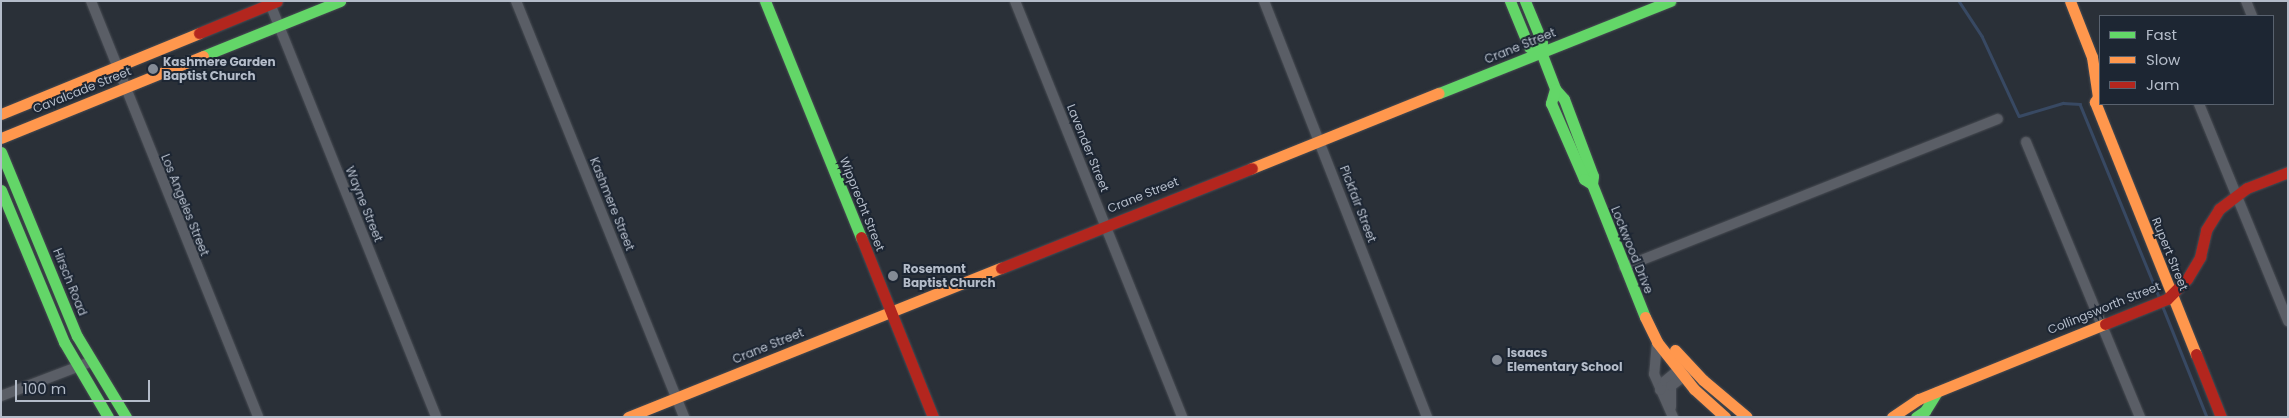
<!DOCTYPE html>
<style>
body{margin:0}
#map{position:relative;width:2289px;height:418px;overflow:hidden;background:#2a3038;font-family:Poppins,sans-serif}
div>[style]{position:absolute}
.stream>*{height:2.5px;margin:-1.25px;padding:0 1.25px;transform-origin:1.25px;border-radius:1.25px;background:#384963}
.roads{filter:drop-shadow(0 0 1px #484c53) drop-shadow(0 0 1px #484c53)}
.street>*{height:10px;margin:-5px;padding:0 5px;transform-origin:5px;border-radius:5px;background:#5a5e66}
.fast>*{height:11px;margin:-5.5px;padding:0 5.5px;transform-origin:5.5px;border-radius:5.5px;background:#63d668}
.slow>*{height:11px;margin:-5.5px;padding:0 5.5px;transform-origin:5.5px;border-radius:5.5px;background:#ff974d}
.jam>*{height:11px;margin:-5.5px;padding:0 5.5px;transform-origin:5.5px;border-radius:5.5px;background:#b3261e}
.dots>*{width:14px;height:14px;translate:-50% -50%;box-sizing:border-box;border:2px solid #1d2633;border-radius:50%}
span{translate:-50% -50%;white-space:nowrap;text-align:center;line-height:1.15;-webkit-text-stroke:4px #1d2633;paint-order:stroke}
.street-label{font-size:12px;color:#b4bcc9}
.poi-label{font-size:12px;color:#b4bcc9;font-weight:700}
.left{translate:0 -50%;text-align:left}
.frame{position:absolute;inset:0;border:2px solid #b4bcc9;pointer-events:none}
.legend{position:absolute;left:2099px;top:15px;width:175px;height:90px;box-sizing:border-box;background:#1d2633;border:1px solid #59626f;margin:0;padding:6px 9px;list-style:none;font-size:15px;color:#b4bcc9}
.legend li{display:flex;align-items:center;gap:10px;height:25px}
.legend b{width:25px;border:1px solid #59626f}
.scale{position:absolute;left:15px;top:380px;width:135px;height:22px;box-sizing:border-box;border:2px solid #b4bcc9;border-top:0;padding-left:6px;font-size:15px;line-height:18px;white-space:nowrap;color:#b4bcc9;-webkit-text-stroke:4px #1d2633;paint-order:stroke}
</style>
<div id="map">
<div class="stream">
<div style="left:1959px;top:1px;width:42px;rotate:56.7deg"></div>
<div style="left:1982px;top:36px;width:88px;rotate:65.2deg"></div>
<div style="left:2019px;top:116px;width:46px;rotate:-16.5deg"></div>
<div style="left:2063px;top:103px;width:17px;rotate:3deg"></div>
<div style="left:2080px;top:104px;width:209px;rotate:67.7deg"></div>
<div style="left:2163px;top:307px;width:118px;rotate:68.2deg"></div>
</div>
<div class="roads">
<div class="street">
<div style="left:91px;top:1px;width:448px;rotate:68.1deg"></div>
<div style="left:269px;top:1px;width:448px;rotate:68.1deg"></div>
<div style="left:516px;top:1px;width:449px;rotate:68deg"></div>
<div style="left:1015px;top:1px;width:448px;rotate:68.1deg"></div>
<div style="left:1264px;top:1px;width:447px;rotate:68.6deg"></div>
<div style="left:2246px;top:1px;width:16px;rotate:68deg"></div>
<div style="left:2199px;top:104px;width:235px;rotate:67.7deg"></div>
<div style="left:2026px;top:142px;width:298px;rotate:67.5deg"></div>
<div style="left:1624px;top:267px;width:402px;rotate:-21.6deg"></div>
<div style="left:1657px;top:342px;width:32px;rotate:95deg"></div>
<div style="left:1654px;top:374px;width:47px;rotate:66.2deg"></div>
<div style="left:1660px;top:390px;width:10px;rotate:-61deg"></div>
<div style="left:1665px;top:381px;width:23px;rotate:-40deg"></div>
<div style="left:1px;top:396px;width:95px;rotate:-20.9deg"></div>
<div style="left:1671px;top:407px;width:21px;rotate:-90deg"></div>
<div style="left:1671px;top:386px;width:21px;rotate:-37deg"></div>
</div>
<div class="fast">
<div style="left:765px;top:1px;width:255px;rotate:67.9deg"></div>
<div style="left:1510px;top:1px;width:50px;rotate:67.6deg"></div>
<div style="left:1529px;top:47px;width:13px;rotate:23deg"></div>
<div style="left:1525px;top:1px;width:44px;rotate:67.5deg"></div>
<div style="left:1542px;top:42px;width:10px;rotate:96deg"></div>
<div style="left:1541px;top:52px;width:40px;rotate:69deg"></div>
<div style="left:1555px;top:89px;width:13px;rotate:48deg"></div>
<div style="left:1564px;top:99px;width:82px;rotate:69.4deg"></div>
<div style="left:1593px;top:176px;width:8px;rotate:97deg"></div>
<div style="left:1592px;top:184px;width:143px;rotate:68.3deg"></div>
<div style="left:203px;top:56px;width:148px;rotate:-21.9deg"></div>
<div style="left:1555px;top:89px;width:15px;rotate:106deg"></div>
<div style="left:1551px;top:103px;width:83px;rotate:66.5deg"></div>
<div style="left:1584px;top:179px;width:9px;rotate:32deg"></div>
<div style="left:1439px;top:93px;width:249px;rotate:-21.7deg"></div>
<div style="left:1px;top:152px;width:199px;rotate:67.6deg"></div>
<div style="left:77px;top:336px;width:95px;rotate:58.8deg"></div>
<div style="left:1px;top:190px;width:165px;rotate:67.5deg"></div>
<div style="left:64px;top:342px;width:87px;rotate:59.6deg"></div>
<div style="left:1916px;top:417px;width:11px;rotate:-34deg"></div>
<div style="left:1925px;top:411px;width:22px;rotate:-58deg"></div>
</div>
<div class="slow">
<div style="left:2070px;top:1px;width:60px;rotate:68.6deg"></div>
<div style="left:2092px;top:57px;width:40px;rotate:81.5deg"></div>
<div style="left:2098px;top:97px;width:6px;rotate:121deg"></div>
<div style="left:2095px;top:102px;width:271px;rotate:68.2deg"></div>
<div style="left:1px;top:114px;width:214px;rotate:-22.2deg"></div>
<div style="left:1px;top:138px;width:218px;rotate:-22.1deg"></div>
<div style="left:1252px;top:168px;width:201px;rotate:-21.9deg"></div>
<div style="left:1645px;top:317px;width:28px;rotate:64deg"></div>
<div style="left:1657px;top:342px;width:60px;rotate:51.8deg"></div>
<div style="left:1694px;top:389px;width:42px;rotate:42.1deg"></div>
<div style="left:1675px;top:350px;width:41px;rotate:47deg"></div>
<div style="left:1703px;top:380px;width:57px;rotate:40.1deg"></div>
<div style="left:628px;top:417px;width:402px;rotate:-21.8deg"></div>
<div style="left:1892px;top:417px;width:32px;rotate:-34deg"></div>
<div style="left:1919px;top:399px;width:201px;rotate:-22deg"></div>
</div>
<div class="jam">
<div style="left:199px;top:33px;width:84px;rotate:-22.3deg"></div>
<div style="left:861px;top:237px;width:194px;rotate:68.2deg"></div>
<div style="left:1001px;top:268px;width:270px;rotate:-21.7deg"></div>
<div style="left:2105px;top:324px;width:67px;rotate:-22deg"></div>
<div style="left:2167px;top:299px;width:28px;rotate:-45deg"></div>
<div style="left:2187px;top:279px;width:26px;rotate:-59deg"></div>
<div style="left:2200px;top:257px;width:28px;rotate:-77deg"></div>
<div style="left:2206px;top:230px;width:25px;rotate:-58deg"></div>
<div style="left:2219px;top:209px;width:35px;rotate:-37deg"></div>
<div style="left:2247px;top:188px;width:44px;rotate:-21.3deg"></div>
<div style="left:2196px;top:354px;width:68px;rotate:68.4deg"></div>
</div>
</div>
<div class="dots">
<div style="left:153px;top:69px;background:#848b96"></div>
<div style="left:893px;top:276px;background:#848b96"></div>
<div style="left:1497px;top:360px;background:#848b96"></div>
</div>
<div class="street-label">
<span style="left:1520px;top:46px;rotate:-22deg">Crane Street</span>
<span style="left:82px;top:90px;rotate:-22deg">Cavalcade Street</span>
<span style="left:1088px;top:148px;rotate:68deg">Lavender Street</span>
<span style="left:1143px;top:195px;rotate:-22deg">Crane Street</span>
<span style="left:364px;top:204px;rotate:68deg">Wayne Street</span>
<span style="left:612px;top:204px;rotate:68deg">Kashmere Street</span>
<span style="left:862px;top:204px;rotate:68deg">Wipprecht Street</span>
<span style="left:1358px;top:204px;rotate:69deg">Pickfair Street</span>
<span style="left:185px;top:205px;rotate:68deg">Los Angeles Street</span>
<span style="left:1632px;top:250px;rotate:68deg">Lockwood Drive</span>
<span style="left:2170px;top:254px;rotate:68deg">Rupert Street</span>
<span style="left:70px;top:282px;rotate:68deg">Hirsch Road</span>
<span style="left:2104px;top:308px;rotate:-22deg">Collingsworth Street</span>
<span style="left:768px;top:346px;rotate:-22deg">Crane Street</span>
</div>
<div class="poi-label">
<span class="left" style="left:163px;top:69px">Kashmere Garden<br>Baptist Church</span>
<span class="left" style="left:903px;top:276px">Rosemont<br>Baptist Church</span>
<span class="left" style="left:1507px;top:360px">Isaacs<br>Elementary School</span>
</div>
<div class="frame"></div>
<ul class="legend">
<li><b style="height:6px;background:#63d668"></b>Fast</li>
<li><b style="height:6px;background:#ff974d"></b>Slow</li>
<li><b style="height:6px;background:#b3261e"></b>Jam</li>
</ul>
<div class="scale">100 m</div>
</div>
